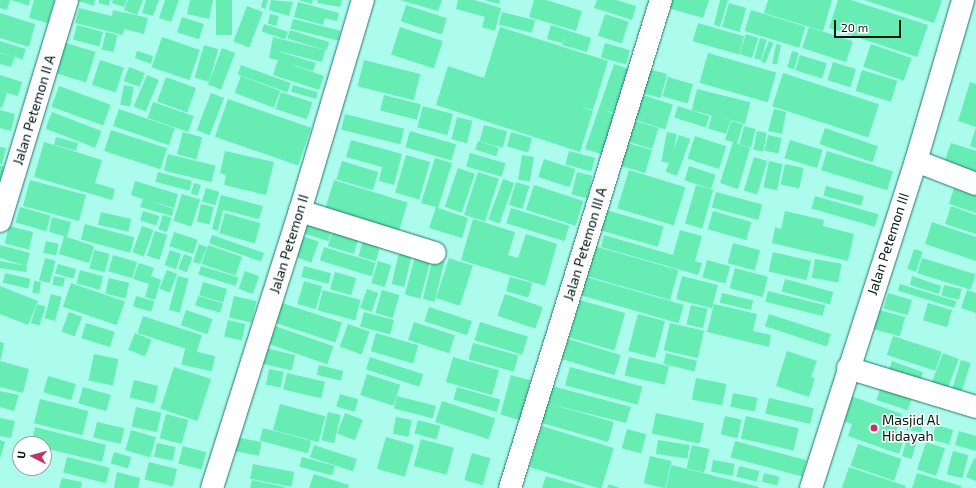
<!DOCTYPE html>
<style>
body{margin:0}
#map{position:relative;width:976px;height:488px;overflow:hidden;background:#acfcee;font-family:"Exo 2",sans-serif}
div>[style]{position:absolute}
.building>*{inset:0;background:#67edb4;transform-origin:0 0}
.roads{filter:drop-shadow(0 0 1px #22766b) drop-shadow(0 0 1px #22766b)}
.minor>*{height:22px;margin:-11px;padding:0 11px;transform-origin:11px;border-radius:11px;background:#fff}
.dots>*{width:11px;height:11px;translate:-50% -50%;box-sizing:border-box;border:2px solid #fff;border-radius:50%}
span{translate:-50% -50%;white-space:nowrap;text-align:center;line-height:1.15;-webkit-text-stroke:3px #fff;paint-order:stroke}
.street-label{font-size:14px;color:#021713}
.poi-label{font-size:14px;color:#021713}
.left{translate:0 -50%;text-align:left}
.north{position:absolute;left:12px;top:436px;width:40px;height:40px;box-sizing:border-box;background:#fff;border:1px solid #9aa2a1;border-radius:50%;rotate:276deg;font-size:11px;font-weight:700;line-height:16px;text-align:center;color:#021713}
.north::after{content:'';display:block;margin:auto;width:14px;height:18px;background:#c13468;clip-path:polygon(50% 0,100% 100%,50% 72%,0 100%)}
.scale{position:absolute;left:834px;top:20px;width:67px;height:18px;box-sizing:border-box;border:2px solid #021713;border-top:0;padding-left:5px;font-size:12px;line-height:14px;white-space:nowrap;color:#021713;-webkit-text-stroke:3px #fff;paint-order:stroke}
</style>
<div id="map">
<div class="building">
<div style="clip-path:polygon(0 0,10px 0,7px 10px,0 8px)"></div>
<div style="clip-path:polygon(11px 0,30px 0,29px 6px)"></div>
<div style="clip-path:polygon(34px 0,54px 0,48px 23px,29px 18px)"></div>
<div style="clip-path:polygon(75px 0,95px 0,94px 6px)"></div>
<div style="clip-path:polygon(99px 0,110px 0,109px 6px,99px 3px)"></div>
<div style="clip-path:polygon(113px 0,127px 0,124px 7px,112px 3px)"></div>
<div style="clip-path:polygon(128px 0,143px 0,137px 15px,124px 10px)"></div>
<div style="clip-path:polygon(146px 0,159px 0,153px 16px,142px 13px)"></div>
<div style="clip-path:polygon(165px 0,179px 0,171px 22px,159px 18px)"></div>
<div style="clip-path:polygon(190px 0,213px 0,209px 19px,187px 14px)"></div>
<div style="left:216px;top:0;width:16px;height:35px"></div>
<div style="clip-path:polygon(263px 0,268px 0,265px 9px,261px 7px)"></div>
<div style="clip-path:polygon(271px 0,293px 2px,289px 16px,269px 10px)"></div>
<div style="clip-path:polygon(299px 0,313px 0,312px 4px)"></div>
<div style="clip-path:polygon(318px 0,342px 0,340px 7px,317px 3px)"></div>
<div style="clip-path:polygon(400px 0,442px 0,438px 11px)"></div>
<div style="clip-path:polygon(458px 0,474px 0,501px 8px,495px 31px,482px 27px,485px 17px,456px 9px)"></div>
<div style="clip-path:polygon(484px 0,500px 0,499px 4px)"></div>
<div style="clip-path:polygon(534px 0,546px 0,582px 11px,576px 31px,529px 17px)"></div>
<div style="clip-path:polygon(597px 0,616px 0,636px 6px,632px 20px,594px 8px)"></div>
<div style="clip-path:polygon(670px 0,709px 0,703px 18px,668px 8px)"></div>
<div style="clip-path:polygon(720px 0,728px 0,720px 27px,714px 25px)"></div>
<div style="clip-path:polygon(768px 0,832px 0,823px 31px,764px 13px)"></div>
<div style="clip-path:polygon(838px 0,851px 0,928px 25px,917px 57px,829px 28px)"></div>
<div style="clip-path:polygon(864px 0,942px 0,934px 23px)"></div>
<div style="clip-path:polygon(298px 2px,339px 13px,337px 21px,325px 18px,323px 25px,294px 17px)"></div>
<div style="left:729px;top:3px;width:18px;height:25px;rotate:16deg"></div>
<div style="left:406px;top:5px;width:43px;height:17px;rotate:18deg"></div>
<div style="left:247px;top:6px;width:17px;height:38px;rotate:21deg"></div>
<div style="clip-path:polygon(79px 8px,112px 16px,113px 10px,148px 18px,144px 34px,124px 29px,123px 35px,75px 23px)"></div>
<div style="left:751px;top:10px;width:57px;height:22px;rotate:17deg"></div>
<div style="left:502px;top:12px;width:34px;height:13px;rotate:14deg"></div>
<div style="clip-path:polygon(0 13px,35px 24px,29px 47px,0 38px)"></div>
<div style="left:270px;top:14px;width:9px;height:10px;rotate:13deg"></div>
<div style="left:605px;top:14px;width:25px;height:23px;rotate:18deg"></div>
<div style="left:182px;top:17px;width:23px;height:16px;rotate:18deg"></div>
<div style="left:293px;top:19px;width:49px;height:10px;rotate:14deg"></div>
<div style="left:698px;top:23px;width:48px;height:19px;rotate:16deg"></div>
<div style="left:264px;top:24px;width:25px;height:8px;rotate:18deg"></div>
<div style="left:77px;top:25px;width:27px;height:15px;rotate:15deg"></div>
<div style="clip-path:polygon(551px 25px,591px 38px,587px 52px,562px 45px,565px 34px,562px 43px,547px 39px)"></div>
<div style="left:400px;top:27px;width:45px;height:29px;rotate:18deg"></div>
<div style="clip-path:polygon(500px 27px,608px 61px,593px 110px,581px 107px,593px 111px,580px 152px,436px 105px,448px 66px,484px 78px)"></div>
<div style="left:809px;top:27px;width:46px;height:22px;rotate:18deg"></div>
<div style="left:290px;top:30px;width:41px;height:9px;rotate:17deg"></div>
<div style="left:106px;top:32px;width:12px;height:18px;rotate:14deg"></div>
<div style="left:746px;top:34px;width:13px;height:21px;rotate:18deg"></div>
<div style="left:162px;top:37px;width:40px;height:32px;rotate:19deg"></div>
<div style="clip-path:polygon(273px 37px,325px 50px,322px 62px,274px 50px,316px 63px,313px 71px,289px 64px,324px 76px,319px 90px,273px 75px,278px 60px,269px 58px)"></div>
<div style="left:760px;top:38px;width:7px;height:21px;rotate:16deg"></div>
<div style="left:0;top:41px;width:27px;height:11px;rotate:17deg"></div>
<div style="left:769px;top:41px;width:5px;height:22px;rotate:22deg"></div>
<div style="left:63px;top:42px;width:34px;height:32px;rotate:17deg"></div>
<div style="left:605px;top:43px;width:26px;height:15px;rotate:16deg"></div>
<div style="left:776px;top:44px;width:5px;height:20px;rotate:11deg"></div>
<div style="left:871px;top:44px;width:43px;height:24px;rotate:19deg"></div>
<div style="left:204px;top:45px;width:15px;height:34px;rotate:16deg"></div>
<div style="left:222px;top:48px;width:14px;height:39px;rotate:21deg"></div>
<div style="clip-path:polygon(137px 51px,153px 56px,151px 64px,135px 58px)"></div>
<div style="left:792px;top:51px;width:7px;height:17px;rotate:16deg"></div>
<div style="clip-path:polygon(0 53px,15px 57px,11px 67px,0 64px)"></div>
<div style="left:708px;top:53px;width:71px;height:31px;rotate:16deg"></div>
<div style="left:800px;top:55px;width:28px;height:16px;rotate:17deg"></div>
<div style="left:100px;top:60px;width:25px;height:26px;rotate:18deg"></div>
<div style="left:364px;top:60px;width:58px;height:27px;rotate:14deg"></div>
<div style="left:833px;top:62px;width:24px;height:19px;rotate:17deg"></div>
<div style="clip-path:polygon(614px 64px,629px 69px,617px 114px,604px 110px,616px 115px,601px 154px,585px 149px)"></div>
<div style="left:241px;top:65px;width:53px;height:10px;rotate:20deg"></div>
<div style="left:129px;top:67px;width:17px;height:15px;rotate:21deg"></div>
<div style="left:645px;top:68px;width:23px;height:25px;rotate:15deg"></div>
<div style="left:862px;top:70px;width:37px;height:22px;rotate:17deg"></div>
<div style="left:783px;top:73px;width:101px;height:35px;rotate:18deg"></div>
<div style="clip-path:polygon(0 75px,22px 82px,18px 96px,0 91px)"></div>
<div style="left:147px;top:75px;width:13px;height:34px;rotate:23deg"></div>
<div style="left:241px;top:76px;width:42px;height:18px;rotate:21deg"></div>
<div style="left:166px;top:77px;width:32px;height:26px;rotate:20deg"></div>
<div style="left:668px;top:77px;width:26px;height:20px;rotate:16deg"></div>
<div style="clip-path:polygon(970px 82px,976px 84px,976px 127px,958px 121px)"></div>
<div style="left:124px;top:85px;width:10px;height:20px;rotate:11deg"></div>
<div style="left:293px;top:85px;width:26px;height:7px;rotate:16deg"></div>
<div style="left:59px;top:86px;width:55px;height:22px;rotate:20deg"></div>
<div style="left:697px;top:89px;width:55px;height:22px;rotate:14deg"></div>
<div style="clip-path:polygon(0 91px,7px 93px,2px 108px,0 107px)"></div>
<div style="left:281px;top:92px;width:33px;height:18px;rotate:18deg"></div>
<div style="left:634px;top:92px;width:41px;height:26px;rotate:18deg"></div>
<div style="left:211px;top:93px;width:14px;height:40px;rotate:21deg"></div>
<div style="left:384px;top:95px;width:38px;height:16px;rotate:14deg"></div>
<div style="left:228px;top:99px;width:88px;height:40px;rotate:19deg"></div>
<div style="left:153px;top:102px;width:43px;height:17px;rotate:19deg"></div>
<div style="left:423px;top:106px;width:31px;height:22px;rotate:15deg"></div>
<div style="left:678px;top:106px;width:33px;height:12px;rotate:18deg"></div>
<div style="left:119px;top:109px;width:59px;height:18px;rotate:19deg"></div>
<div style="clip-path:polygon(774px 109px,786px 112px,782px 134px,768px 131px)"></div>
<div style="clip-path:polygon(0 110px,15px 114px,11px 131px,0 128px)"></div>
<div style="left:52px;top:112px;width:53px;height:18px;rotate:21deg"></div>
<div style="left:345px;top:114px;width:61px;height:16px;rotate:14deg"></div>
<div style="left:712px;top:115px;width:19px;height:14px;rotate:16deg"></div>
<div style="left:457px;top:117px;width:16px;height:23px;rotate:14deg"></div>
<div style="left:626px;top:118px;width:34px;height:22px;rotate:17deg"></div>
<div style="clip-path:polygon(731px 121px,743px 124px,737px 144px,750px 148px,738px 189px,720px 183px,733px 142px,725px 140px)"></div>
<div style="left:484px;top:125px;width:24px;height:17px;rotate:15deg"></div>
<div style="left:744px;top:126px;width:12px;height:19px;rotate:14deg"></div>
<div style="clip-path:polygon(976px 127px,976px 148px,970px 146px)"></div>
<div style="left:825px;top:128px;width:56px;height:17px;rotate:19deg"></div>
<div style="left:111px;top:130px;width:59px;height:22px;rotate:18deg"></div>
<div style="left:410px;top:131px;width:48px;height:17px;rotate:16deg"></div>
<div style="left:757px;top:131px;width:10px;height:19px;rotate:11deg"></div>
<div style="left:183px;top:132px;width:20px;height:23px;rotate:15deg"></div>
<div style="left:511px;top:132px;width:22px;height:15px;rotate:16deg"></div>
<div style="left:667px;top:132px;width:10px;height:30px;rotate:11deg"></div>
<div style="left:679px;top:135px;width:12px;height:39px;rotate:20deg"></div>
<div style="left:768px;top:135px;width:14px;height:16px;rotate:12deg"></div>
<div style="left:695px;top:136px;width:33px;height:24px;rotate:18deg"></div>
<div style="left:56px;top:137px;width:23px;height:8px;rotate:15deg"></div>
<div style="clip-path:polygon(351px 140px,402px 154px,394px 185px,379px 181px,382px 167px,346px 157px)"></div>
<div style="left:790px;top:140px;width:34px;height:19px;rotate:17deg"></div>
<div style="left:478px;top:141px;width:22px;height:9px;rotate:18deg"></div>
<div style="clip-path:polygon(44px 142px,102px 160px,95px 183px,115px 189px,112px 200px,34px 177px)"></div>
<div style="left:624px;top:142px;width:29px;height:24px;rotate:16deg"></div>
<div style="clip-path:polygon(951px 143px,976px 151px,976px 174px,944px 163px)"></div>
<div style="clip-path:polygon(0 147px,6px 148px,2px 164px,0 164px)"></div>
<div style="clip-path:polygon(225px 151px,274px 162px,266px 195px,224px 185px,226px 175px,220px 173px)"></div>
<div style="left:569px;top:151px;width:27px;height:14px;rotate:15deg"></div>
<div style="left:827px;top:151px;width:69px;height:20px;rotate:17deg"></div>
<div style="left:470px;top:153px;width:37px;height:14px;rotate:16deg"></div>
<div style="left:168px;top:154px;width:49px;height:17px;rotate:14deg"></div>
<div style="left:406px;top:155px;width:25px;height:39px;rotate:16deg"></div>
<div style="left:522px;top:155px;width:12px;height:25px;rotate:9deg"></div>
<div style="left:754px;top:157px;width:14px;height:35px;rotate:17deg"></div>
<div style="clip-path:polygon(435px 158px,452px 163px,438px 208px,468px 218px,462px 238px,429px 228px,436px 207px,421px 203px)"></div>
<div style="left:544px;top:159px;width:33px;height:19px;rotate:18deg"></div>
<div style="left:342px;top:161px;width:38px;height:19px;rotate:17deg"></div>
<div style="left:769px;top:161px;width:14px;height:27px;rotate:12deg"></div>
<div style="left:785px;top:164px;width:19px;height:21px;rotate:12deg"></div>
<div style="clip-path:polygon(0 166px,4px 166px,1px 179px,0 179px)"></div>
<div style="left:689px;top:166px;width:28px;height:15px;rotate:18deg"></div>
<div style="left:458px;top:168px;width:18px;height:41px;rotate:19deg"></div>
<div style="left:629px;top:170px;width:59px;height:40px;rotate:17deg"></div>
<div style="left:158px;top:172px;width:35px;height:10px;rotate:15deg"></div>
<div style="left:478px;top:172px;width:22px;height:45px;rotate:18deg"></div>
<div style="left:577px;top:172px;width:16px;height:23px;rotate:14deg"></div>
<div style="left:503px;top:179px;width:12px;height:43px;rotate:20deg"></div>
<div style="left:30px;top:180px;width:58px;height:27px;rotate:15deg"></div>
<div style="left:334px;top:180px;width:77px;height:38px;rotate:17deg"></div>
<div style="clip-path:polygon(135px 181px,178px 194px,174px 208px,149px 201px,174px 209px,172px 216px,140px 207px,143px 199px,131px 195px)"></div>
<div style="left:516px;top:182px;width:14px;height:24px;rotate:17deg"></div>
<div style="left:194px;top:183px;width:7px;height:11px;rotate:16deg"></div>
<div style="left:534px;top:185px;width:52px;height:26px;rotate:18deg"></div>
<div style="left:696px;top:185px;width:18px;height:40px;rotate:16deg"></div>
<div style="clip-path:polygon(955px 185px,976px 191px,976px 213px,949px 204px)"></div>
<div style="left:826px;top:186px;width:39px;height:10px;rotate:15deg"></div>
<div style="left:206px;top:188px;width:14px;height:14px;rotate:17deg"></div>
<div style="left:716px;top:192px;width:48px;height:16px;rotate:15deg"></div>
<div style="left:182px;top:194px;width:19px;height:28px;rotate:18deg"></div>
<div style="clip-path:polygon(221px 195px,263px 206px,259px 219px,223px 210px,218px 231px,212px 229px)"></div>
<div style="left:815px;top:196px;width:66px;height:13px;rotate:16deg"></div>
<div style="left:201px;top:204px;width:13px;height:18px;rotate:13deg"></div>
<div style="clip-path:polygon(951px 206px,976px 215px,976px 234px,945px 224px)"></div>
<div style="left:20px;top:207px;width:32px;height:16px;rotate:16deg"></div>
<div style="left:511px;top:208px;width:61px;height:16px;rotate:17deg"></div>
<div style="left:606px;top:210px;width:60px;height:21px;rotate:16deg"></div>
<div style="left:143px;top:211px;width:17px;height:10px;rotate:17deg"></div>
<div style="left:713px;top:211px;width:40px;height:19px;rotate:16deg"></div>
<div style="clip-path:polygon(785px 211px,824px 220px,823px 226px,854px 234px,848px 261px,772px 243px,775px 227px,781px 229px)"></div>
<div style="left:101px;top:212px;width:31px;height:13px;rotate:13deg"></div>
<div style="left:225px;top:213px;width:37px;height:21px;rotate:16deg"></div>
<div style="left:163px;top:215px;width:9px;height:15px;rotate:18deg"></div>
<div style="clip-path:polygon(52px 217px,71px 222px,67px 237px,94px 246px,89px 263px,59px 254px,64px 236px,49px 232px)"></div>
<div style="left:304px;top:218px;width:30px;height:15px;rotate:17deg"></div>
<div style="clip-path:polygon(473px 219px,515px 232px,508px 255px,518px 258px,526px 234px,557px 244px,545px 286px,461px 260px)"></div>
<div style="clip-path:polygon(932px 222px,976px 237px,976px 261px,925px 244px)"></div>
<div style="left:85px;top:224px;width:51px;height:16px;rotate:15deg"></div>
<div style="left:9px;top:226px;width:25px;height:18px;rotate:14deg"></div>
<div style="left:142px;top:226px;width:12px;height:28px;rotate:20deg"></div>
<div style="left:334px;top:226px;width:27px;height:21px;rotate:17deg"></div>
<div style="clip-path:polygon(680px 230px,702px 236px,695px 261px,702px 263px,698px 275px,601px 247px,604px 235px,673px 255px)"></div>
<div style="left:155px;top:231px;width:13px;height:26px;rotate:18deg"></div>
<div style="left:174px;top:232px;width:25px;height:15px;rotate:18deg"></div>
<div style="left:212px;top:235px;width:55px;height:9px;rotate:19deg"></div>
<div style="left:300px;top:235px;width:20px;height:22px;rotate:20deg"></div>
<div style="left:364px;top:237px;width:18px;height:20px;rotate:16deg"></div>
<div style="left:46px;top:241px;width:13px;height:12px;rotate:13deg"></div>
<div style="left:733px;top:243px;width:28px;height:21px;rotate:15deg"></div>
<div style="clip-path:polygon(199px 244px,207px 247px,200px 264px,193px 262px)"></div>
<div style="clip-path:polygon(0 245px,30px 253px,26px 266px,0 258px)"></div>
<div style="left:208px;top:245px;width:36px;height:20px;rotate:19deg"></div>
<div style="left:594px;top:246px;width:88px;height:31px;rotate:16deg"></div>
<div style="left:324px;top:247px;width:54px;height:14px;rotate:17deg"></div>
<div style="left:400px;top:248px;width:13px;height:37px;rotate:13deg"></div>
<div style="left:914px;top:249px;width:9px;height:21px;rotate:18deg"></div>
<div style="left:94px;top:250px;width:16px;height:19px;rotate:14deg"></div>
<div style="left:170px;top:250px;width:12px;height:16px;rotate:20deg"></div>
<div style="left:773px;top:252px;width:39px;height:20px;rotate:13deg"></div>
<div style="left:416px;top:253px;width:16px;height:43px;rotate:15deg"></div>
<div style="left:184px;top:254px;width:9px;height:16px;rotate:21deg"></div>
<div style="left:113px;top:255px;width:25px;height:17px;rotate:16deg"></div>
<div style="left:45px;top:258px;width:11px;height:23px;rotate:15deg"></div>
<div style="left:433px;top:258px;width:12px;height:42px;rotate:14deg"></div>
<div style="left:449px;top:258px;width:25px;height:42px;rotate:18deg"></div>
<div style="left:922px;top:258px;width:56px;height:16px;rotate:17deg"></div>
<div style="left:815px;top:259px;width:27px;height:19px;rotate:10deg"></div>
<div style="left:707px;top:260px;width:24px;height:18px;rotate:15deg"></div>
<div style="clip-path:polygon(0 261px,27px 266px,26px 272px,0 268px)"></div>
<div style="left:378px;top:261px;width:14px;height:23px;rotate:17deg"></div>
<div style="clip-path:polygon(139px 263px,154px 268px,151px 276px,161px 280px,155px 300px,145px 297px,149px 284px,133px 279px)"></div>
<div style="left:58px;top:264px;width:19px;height:10px;rotate:16deg"></div>
<div style="left:201px;top:266px;width:39px;height:9px;rotate:17deg"></div>
<div style="left:304px;top:266px;width:28px;height:11px;rotate:15deg"></div>
<div style="left:735px;top:268px;width:34px;height:21px;rotate:15deg"></div>
<div style="left:80px;top:270px;width:24px;height:14px;rotate:15deg"></div>
<div style="left:167px;top:270px;width:11px;height:20px;rotate:22deg"></div>
<div style="left:245px;top:271px;width:15px;height:19px;rotate:20deg"></div>
<div style="left:335px;top:272px;width:22px;height:18px;rotate:16deg"></div>
<div style="left:5px;top:273px;width:26px;height:10px;rotate:13deg"></div>
<div style="left:579px;top:275px;width:109px;height:19px;rotate:16deg"></div>
<div style="left:54px;top:276px;width:11px;height:9px;rotate:10deg"></div>
<div style="left:178px;top:276px;width:11px;height:35px;rotate:15deg"></div>
<div style="left:682px;top:276px;width:37px;height:24px;rotate:14deg"></div>
<div style="clip-path:polygon(912px 276px,941px 286px,939px 294px,910px 285px)"></div>
<div style="left:510px;top:277px;width:23px;height:15px;rotate:15deg"></div>
<div style="left:109px;top:278px;width:21px;height:16px;rotate:14deg"></div>
<div style="left:785px;top:279px;width:50px;height:13px;rotate:15deg"></div>
<div style="left:34px;top:281px;width:7px;height:12px;rotate:8deg"></div>
<div style="left:304px;top:281px;width:19px;height:24px;rotate:16deg"></div>
<div style="left:203px;top:282px;width:25px;height:14px;rotate:16deg"></div>
<div style="left:71px;top:283px;width:57px;height:25px;rotate:19deg"></div>
<div style="left:900px;top:284px;width:59px;height:7px;rotate:17deg"></div>
<div style="left:944px;top:285px;width:18px;height:11px;rotate:13deg"></div>
<div style="clip-path:polygon(0 286px,38px 301px,28px 325px,0 314px)"></div>
<div style="left:367px;top:289px;width:12px;height:20px;rotate:20deg"></div>
<div style="left:323px;top:290px;width:39px;height:21px;rotate:15deg"></div>
<div style="left:382px;top:290px;width:18px;height:24px;rotate:16deg"></div>
<div style="clip-path:polygon(967px 290px,976px 293px,976px 313px,961px 308px)"></div>
<div style="left:768px;top:291px;width:59px;height:11px;rotate:14deg"></div>
<div style="left:722px;top:293px;width:32px;height:10px;rotate:13deg"></div>
<div style="left:888px;top:293px;width:25px;height:16px;rotate:16deg"></div>
<div style="left:51px;top:294px;width:11px;height:25px;rotate:15deg"></div>
<div style="left:505px;top:294px;width:40px;height:23px;rotate:19deg"></div>
<div style="left:136px;top:296px;width:19px;height:11px;rotate:16deg"></div>
<div style="left:198px;top:296px;width:26px;height:10px;rotate:16deg"></div>
<div style="left:234px;top:296px;width:23px;height:22px;rotate:13deg"></div>
<div style="left:580px;top:300px;width:47px;height:39px;rotate:16deg"></div>
<div style="left:282px;top:303px;width:63px;height:21px;rotate:18deg"></div>
<div style="left:928px;top:303px;width:25px;height:18px;rotate:16deg"></div>
<div style="left:37px;top:304px;width:9px;height:20px;rotate:18deg"></div>
<div style="clip-path:polygon(714px 304px,757px 314px,753px 331px,771px 335px,769px 347px,707px 332px)"></div>
<div style="left:691px;top:305px;width:17px;height:20px;rotate:13deg"></div>
<div style="left:429px;top:307px;width:45px;height:15px;rotate:18deg"></div>
<div style="left:186px;top:310px;width:28px;height:16px;rotate:19deg"></div>
<div style="left:879px;top:310px;width:27px;height:20px;rotate:15deg"></div>
<div style="left:69px;top:312px;width:14px;height:21px;rotate:21deg"></div>
<div style="left:364px;top:312px;width:31px;height:15px;rotate:15deg"></div>
<div style="left:638px;top:314px;width:28px;height:38px;rotate:15deg"></div>
<div style="left:769px;top:314px;width:65px;height:13px;rotate:18deg"></div>
<div style="left:143px;top:316px;width:62px;height:18px;rotate:18deg"></div>
<div style="left:228px;top:320px;width:18px;height:17px;rotate:13deg"></div>
<div style="left:414px;top:322px;width:43px;height:19px;rotate:18deg"></div>
<div style="left:480px;top:322px;width:50px;height:19px;rotate:17deg"></div>
<div style="left:86px;top:323px;width:30px;height:16px;rotate:17deg"></div>
<div style="left:670px;top:323px;width:35px;height:28px;rotate:13deg"></div>
<div style="left:348px;top:324px;width:23px;height:24px;rotate:20deg"></div>
<div style="left:272px;top:325px;width:65px;height:19px;rotate:19deg"></div>
<div style="left:135px;top:333px;width:18px;height:18px;rotate:22deg"></div>
<div style="left:376px;top:333px;width:44px;height:19px;rotate:16deg"></div>
<div style="left:893px;top:336px;width:51px;height:20px;rotate:18deg"></div>
<div style="left:568px;top:339px;width:55px;height:21px;rotate:17deg"></div>
<div style="clip-path:polygon(0 342px,4px 343px,1px 359px,0 359px)"></div>
<div style="left:473px;top:343px;width:47px;height:17px;rotate:15deg"></div>
<div style="left:265px;top:348px;width:31px;height:16px;rotate:13deg"></div>
<div style="left:185px;top:349px;width:31px;height:16px;rotate:13deg"></div>
<div style="clip-path:polygon(787px 351px,817px 361px,811px 377px,815px 378px,809px 397px,776px 386px)"></div>
<div style="left:666px;top:353px;width:32px;height:11px;rotate:14deg"></div>
<div style="left:943px;top:353px;width:17px;height:35px;rotate:21deg"></div>
<div style="left:94px;top:354px;width:25px;height:27px;rotate:12deg"></div>
<div style="left:370px;top:357px;width:56px;height:13px;rotate:18deg"></div>
<div style="left:453px;top:357px;width:48px;height:26px;rotate:16deg"></div>
<div style="left:629px;top:357px;width:41px;height:19px;rotate:13deg"></div>
<div style="left:961px;top:360px;width:10px;height:36px;rotate:17deg"></div>
<div style="clip-path:polygon(0 361px,29px 369px,23px 393px,0 387px)"></div>
<div style="left:892px;top:361px;width:33px;height:13px;rotate:20deg"></div>
<div style="left:319px;top:365px;width:25px;height:10px;rotate:14deg"></div>
<div style="left:174px;top:367px;width:39px;height:44px;rotate:18deg"></div>
<div style="left:570px;top:367px;width:75px;height:19px;rotate:15deg"></div>
<div style="left:269px;top:369px;width:15px;height:16px;rotate:11deg"></div>
<div style="left:287px;top:373px;width:39px;height:17px;rotate:13deg"></div>
<div style="left:367px;top:374px;width:35px;height:22px;rotate:18deg"></div>
<div style="left:511px;top:375px;width:20px;height:41px;rotate:15deg"></div>
<div style="left:48px;top:376px;width:29px;height:17px;rotate:16deg"></div>
<div style="left:696px;top:378px;width:31px;height:22px;rotate:11deg"></div>
<div style="left:134px;top:380px;width:25px;height:18px;rotate:14deg"></div>
<div style="left:882px;top:383px;width:33px;height:18px;rotate:18deg"></div>
<div style="clip-path:polygon(552px 386px,631px 407px,626px 423px,550px 404px,614px 422px,608px 442px,535px 421px)"></div>
<div style="left:83px;top:387px;width:29px;height:17px;rotate:16deg"></div>
<div style="left:457px;top:387px;width:45px;height:13px;rotate:16deg"></div>
<div style="clip-path:polygon(0 391px,19px 395px,14px 411px,0 407px)"></div>
<div style="left:733px;top:393px;width:25px;height:14px;rotate:11deg"></div>
<div style="left:340px;top:394px;width:19px;height:13px;rotate:16deg"></div>
<div style="left:397px;top:396px;width:40px;height:13px;rotate:14deg"></div>
<div style="clip-path:polygon(851px 396px,902px 414px,896px 432px,905px 436px,899px 454px,848px 436px,852px 424px,842px 421px)"></div>
<div style="left:769px;top:398px;width:46px;height:16px;rotate:13deg"></div>
<div style="left:40px;top:399px;width:50px;height:25px;rotate:14deg"></div>
<div style="left:442px;top:401px;width:56px;height:22px;rotate:18deg"></div>
<div style="left:280px;top:404px;width:47px;height:27px;rotate:15deg"></div>
<div style="left:136px;top:407px;width:26px;height:20px;rotate:13deg"></div>
<div style="left:328px;top:412px;width:13px;height:29px;rotate:13deg"></div>
<div style="left:345px;top:413px;width:19px;height:22px;rotate:21deg"></div>
<div style="left:656px;top:413px;width:49px;height:21px;rotate:12deg"></div>
<div style="left:166px;top:414px;width:23px;height:25px;rotate:15deg"></div>
<div style="left:725px;top:416px;width:17px;height:19px;rotate:13deg"></div>
<div style="left:746px;top:416px;width:54px;height:23px;rotate:13deg"></div>
<div style="left:396px;top:417px;width:16px;height:17px;rotate:11deg"></div>
<div style="left:909px;top:417px;width:15px;height:13px;rotate:11deg"></div>
<div style="clip-path:polygon(0 418px,15px 421px,11px 438px,0 436px)"></div>
<div style="left:418px;top:420px;width:23px;height:14px;rotate:15deg"></div>
<div style="left:97px;top:422px;width:28px;height:16px;rotate:13deg"></div>
<div style="left:936px;top:425px;width:18px;height:15px;rotate:16deg"></div>
<div style="left:542px;top:426px;width:75px;height:43px;rotate:17deg"></div>
<div style="clip-path:polygon(35px 427px,106px 445px,102px 462px,44px 448px,44px 444px,31px 444px)"></div>
<div style="left:263px;top:428px;width:50px;height:13px;rotate:15deg"></div>
<div style="left:627px;top:429px;width:20px;height:20px;rotate:15deg"></div>
<div style="left:131px;top:430px;width:26px;height:21px;rotate:16deg"></div>
<div style="clip-path:polygon(959px 431px,976px 436px,976px 451px,955px 445px)"></div>
<div style="left:908px;top:436px;width:10px;height:21px;rotate:17deg"></div>
<div style="left:236px;top:437px;width:26px;height:14px;rotate:11deg"></div>
<div style="left:386px;top:437px;width:29px;height:33px;rotate:16deg"></div>
<div style="left:421px;top:439px;width:34px;height:28px;rotate:15deg"></div>
<div style="clip-path:polygon(0 440px,5px 442px,0 458px)"></div>
<div style="left:658px;top:440px;width:32px;height:14px;rotate:9deg"></div>
<div style="left:735px;top:441px;width:74px;height:17px;rotate:15deg"></div>
<div style="left:926px;top:442px;width:20px;height:29px;rotate:18deg"></div>
<div style="left:157px;top:443px;width:19px;height:14px;rotate:12deg"></div>
<div style="left:858px;top:444px;width:46px;height:23px;rotate:19deg"></div>
<div style="left:314px;top:445px;width:45px;height:13px;rotate:18deg"></div>
<div style="left:692px;top:445px;width:18px;height:24px;rotate:13deg"></div>
<div style="left:183px;top:446px;width:24px;height:18px;rotate:15deg"></div>
<div style="clip-path:polygon(17px 447px,20px 448px,20px 466px,14px 465px)"></div>
<div style="left:953px;top:451px;width:16px;height:24px;rotate:15deg"></div>
<div style="left:114px;top:452px;width:18px;height:12px;rotate:16deg"></div>
<div style="left:472px;top:453px;width:19px;height:28px;rotate:16deg"></div>
<div style="left:650px;top:456px;width:22px;height:28px;rotate:13deg"></div>
<div style="left:67px;top:457px;width:44px;height:16px;rotate:14deg"></div>
<div style="left:302px;top:457px;width:34px;height:10px;rotate:15deg"></div>
<div style="clip-path:polygon(974px 458px,976px 459px,976px 481px,966px 477px)"></div>
<div style="left:713px;top:460px;width:22px;height:12px;rotate:10deg"></div>
<div style="left:149px;top:462px;width:29px;height:18px;rotate:14deg"></div>
<div style="left:253px;top:464px;width:42px;height:15px;rotate:11deg"></div>
<div style="clip-path:polygon(671px 465px,759px 487px,759px 488px,666px 488px)"></div>
<div style="left:739px;top:466px;width:21px;height:11px;rotate:14deg"></div>
<div style="clip-path:polygon(849px 467px,906px 486px,905px 488px,842px 488px)"></div>
<div style="clip-path:polygon(117px 472px,140px 478px,138px 488px,114px 488px)"></div>
<div style="left:764px;top:473px;width:16px;height:9px;rotate:14deg"></div>
<div style="clip-path:polygon(917px 473px,961px 486px,961px 488px,912px 488px)"></div>
<div style="clip-path:polygon(314px 474px,349px 485px,348px 488px,309px 488px)"></div>
<div style="clip-path:polygon(546px 476px,586px 488px,542px 488px)"></div>
<div style="clip-path:polygon(62px 478px,82px 482px,81px 488px,59px 488px)"></div>
<div style="clip-path:polygon(252px 480px,285px 487px,284px 488px,250px 488px)"></div>
<div style="clip-path:polygon(609px 484px,620px 488px,607px 488px)"></div>
</div>
<div class="roads">
<div class="minor">
<div style="left:916px;top:161px;width:64px;rotate:21deg"></div>
<div style="left:300px;top:211px;width:141px;rotate:17.3deg"></div>
<div style="left:0;top:221px;width:231px;rotate:-73.1deg"></div>
<div style="left:848px;top:368px;width:134px;rotate:16.9deg"></div>
<div style="left:212px;top:488px;width:291px;rotate:-72.4deg"></div>
<div style="left:300px;top:211px;width:220px;rotate:-73.4deg"></div>
<div style="left:510px;top:488px;width:511px;rotate:-72.81deg"></div>
<div style="left:811px;top:488px;width:343px;rotate:-72.2deg"></div>
<div style="left:916px;top:161px;width:168px;rotate:-73.7deg"></div>
</div>
</div>
<div class="dots">
<div style="left:874px;top:428px;background:#c13468"></div>
</div>
<div class="street-label">
<span style="left:34px;top:110px;rotate:-73deg">Jalan Petemon II A</span>
<span style="left:289px;top:244px;rotate:-73deg">Jalan Petemon II</span>
<span style="left:585px;top:244px;rotate:-73deg">Jalan Petemon III A</span>
<span style="left:888px;top:244px;rotate:-72deg">Jalan Petemon III</span>
</div>
<div class="poi-label">
<span class="left" style="left:882px;top:428px">Masjid Al<br>Hidayah</span>
</div>
<div class="north">U</div>
<div class="scale">20 m</div>
</div>
